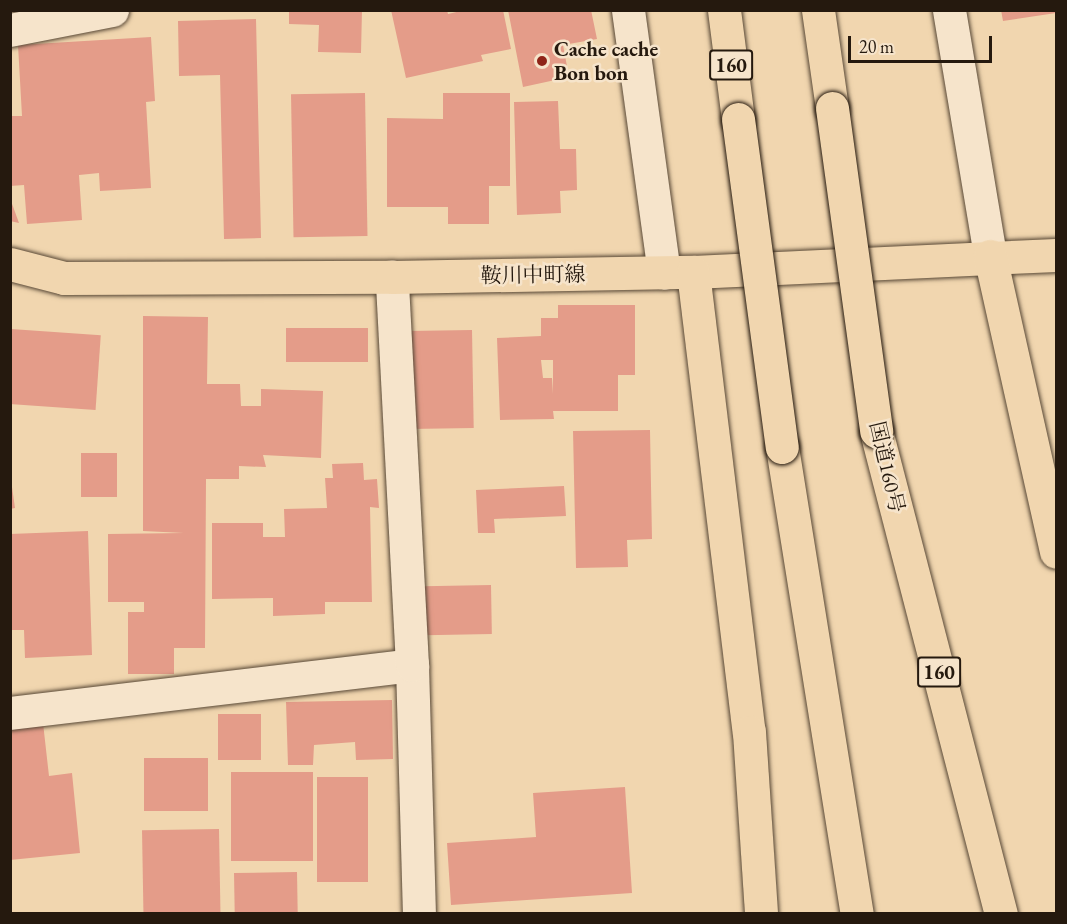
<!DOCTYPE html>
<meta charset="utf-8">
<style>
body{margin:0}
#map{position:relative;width:1067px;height:924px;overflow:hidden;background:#f1d6af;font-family:"EB Garamond","Noto Serif JP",serif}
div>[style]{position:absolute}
.building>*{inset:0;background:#e49c89;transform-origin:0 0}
.roads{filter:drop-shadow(0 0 2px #584836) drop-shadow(0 0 2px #584836)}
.minor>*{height:33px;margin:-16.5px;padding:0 16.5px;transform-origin:16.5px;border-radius:16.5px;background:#f6e4cb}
.major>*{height:33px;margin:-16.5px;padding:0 16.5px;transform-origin:16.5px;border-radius:16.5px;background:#f1d6af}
.highway>*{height:33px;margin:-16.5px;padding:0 16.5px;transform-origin:16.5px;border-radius:16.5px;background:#f1d6af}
.bridges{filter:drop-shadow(0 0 2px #25190e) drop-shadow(0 0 2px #25190e)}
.highway-bridge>*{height:33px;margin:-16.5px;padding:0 16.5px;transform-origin:16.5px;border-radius:16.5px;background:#f1d6af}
.dots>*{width:16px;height:16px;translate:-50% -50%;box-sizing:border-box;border:3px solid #f6e4cb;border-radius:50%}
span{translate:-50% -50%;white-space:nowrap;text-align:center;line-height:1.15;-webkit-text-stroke:5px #f6e4cb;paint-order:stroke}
.shield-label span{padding:2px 4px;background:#f6e4cb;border:2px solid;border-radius:4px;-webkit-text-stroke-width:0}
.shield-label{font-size:20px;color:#25190e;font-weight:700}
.poi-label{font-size:21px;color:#25190e;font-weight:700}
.left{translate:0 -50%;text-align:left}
.street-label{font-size:21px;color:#25190e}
.frame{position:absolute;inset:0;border:12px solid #25190e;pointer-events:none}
.scale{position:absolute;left:848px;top:36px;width:144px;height:27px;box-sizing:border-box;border:3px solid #25190e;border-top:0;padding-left:8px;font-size:18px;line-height:21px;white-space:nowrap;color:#25190e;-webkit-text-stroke:4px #f6e4cb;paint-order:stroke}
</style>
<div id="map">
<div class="building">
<div style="clip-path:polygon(289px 10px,362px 10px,361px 53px,318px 52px,319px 25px,289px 24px)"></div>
<div style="clip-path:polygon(391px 10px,447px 10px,448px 14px,465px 10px,503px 10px,511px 49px,481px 55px,483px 61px,406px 78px)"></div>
<div style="clip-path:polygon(508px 10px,591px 10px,597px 39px,563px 45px,569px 77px,523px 87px)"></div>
<div style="clip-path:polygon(1001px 10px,1056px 10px,1056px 13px,1003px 21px)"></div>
<div style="clip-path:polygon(256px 19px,261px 238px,224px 239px,220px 75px,179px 76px,178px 21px)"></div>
<div style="clip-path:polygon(151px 37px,155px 101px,146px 102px,151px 188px,100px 191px,99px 173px,79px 175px,82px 220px,27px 224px,24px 185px,10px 186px,10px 116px,22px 116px,18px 45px)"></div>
<div style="left:365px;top:93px;width:143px;height:74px;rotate:89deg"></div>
<div style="clip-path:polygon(443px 93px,510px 93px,510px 186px,489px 186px,489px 224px,448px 224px,448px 207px,387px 207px,387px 118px,443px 119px)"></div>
<div style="clip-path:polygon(558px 101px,560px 149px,576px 149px,577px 190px,560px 191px,561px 213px,517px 215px,514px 102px)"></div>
<div style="clip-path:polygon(10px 201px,11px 201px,19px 223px,10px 221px)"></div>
<div style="clip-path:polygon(evenodd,558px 305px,635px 305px,635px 375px,618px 375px,618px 411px,553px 411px,554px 419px,500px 420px,497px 338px,541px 336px,541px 318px,558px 318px,558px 305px,541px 360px,553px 360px,553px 394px,552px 378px,543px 378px,541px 360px)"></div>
<div style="clip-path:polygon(143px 316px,208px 317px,207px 384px,240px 384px,241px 406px,261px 406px,261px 389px,323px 391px,321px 458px,263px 455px,266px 467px,239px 466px,239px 479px,206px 479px,205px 648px,174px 648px,174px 674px,128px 674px,128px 612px,144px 612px,144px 602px,108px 602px,108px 534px,184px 533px,143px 531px)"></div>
<div style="left:286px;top:328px;width:82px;height:34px"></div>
<div style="left:11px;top:329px;width:90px;height:75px;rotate:4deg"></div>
<div style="left:472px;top:330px;width:98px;height:64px;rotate:89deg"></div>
<div style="clip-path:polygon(650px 430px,652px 539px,627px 540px,628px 567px,576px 568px,573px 431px)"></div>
<div style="left:81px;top:453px;width:36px;height:44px"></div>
<div style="clip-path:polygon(363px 463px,364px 480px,377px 479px,379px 508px,370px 507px,372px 602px,325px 602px,325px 614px,273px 616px,273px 598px,212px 599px,212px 523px,263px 523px,263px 537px,285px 537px,284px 509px,327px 508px,325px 478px,333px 478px,332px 464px)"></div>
<div style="clip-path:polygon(10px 473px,15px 508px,10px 509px)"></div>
<div style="clip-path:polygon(564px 486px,566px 516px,494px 519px,495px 533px,478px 533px,476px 490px)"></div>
<div style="clip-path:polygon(88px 531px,92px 655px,25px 658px,24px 630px,10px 630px,10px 534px)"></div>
<div style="left:491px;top:585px;width:49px;height:67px;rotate:89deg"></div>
<div style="clip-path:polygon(392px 700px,393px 759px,356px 760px,355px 742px,314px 745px,313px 765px,288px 765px,286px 702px)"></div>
<div style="clip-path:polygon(42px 714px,49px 776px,72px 773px,80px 853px,10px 860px,10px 717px)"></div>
<div style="left:218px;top:714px;width:43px;height:46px"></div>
<div style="left:144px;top:758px;width:64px;height:53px"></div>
<div style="left:231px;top:772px;width:82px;height:89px"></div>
<div style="left:317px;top:777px;width:51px;height:105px"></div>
<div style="clip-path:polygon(625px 787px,632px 893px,451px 905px,447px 843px,536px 837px,533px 793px)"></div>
<div style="left:219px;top:829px;width:85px;height:77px;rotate:89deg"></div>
<div style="left:297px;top:872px;width:42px;height:63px;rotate:89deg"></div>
</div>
<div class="roads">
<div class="minor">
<div style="left:628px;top:10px;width:265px;rotate:82.2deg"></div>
<div style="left:949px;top:10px;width:249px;rotate:80.5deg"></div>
<div style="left:10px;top:30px;width:104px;rotate:-11.1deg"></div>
<div style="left:412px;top:665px;width:249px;rotate:88.4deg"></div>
<div style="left:10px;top:713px;width:405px;rotate:-6.8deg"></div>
<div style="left:412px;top:665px;width:389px;rotate:-93deg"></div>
</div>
<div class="major">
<div style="left:10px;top:264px;width:56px;rotate:14.5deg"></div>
<div style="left:64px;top:278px;width:328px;rotate:-0.2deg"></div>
<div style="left:392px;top:277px;width:301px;rotate:-1deg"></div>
<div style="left:693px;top:272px;width:363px;rotate:-2.7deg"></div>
</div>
<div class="highway">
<div style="left:724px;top:10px;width:110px;rotate:82.7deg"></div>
<div style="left:818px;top:10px;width:99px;rotate:81.9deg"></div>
<div style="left:990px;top:256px;width:303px;rotate:77.4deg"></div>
<div style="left:693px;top:272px;width:463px;rotate:83.1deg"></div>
<div style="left:749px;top:732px;width:182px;rotate:86.2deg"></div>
<div style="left:876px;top:431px;width:499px;rotate:75.5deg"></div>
<div style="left:782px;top:447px;width:473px;rotate:80.9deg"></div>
</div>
</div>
<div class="bridges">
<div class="highway-bridge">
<div style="left:832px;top:108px;width:326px;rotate:82.2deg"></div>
<div style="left:738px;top:119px;width:331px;rotate:82.4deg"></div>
</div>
</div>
<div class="dots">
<div style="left:542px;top:61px;background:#8f2418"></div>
</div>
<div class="shield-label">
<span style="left:731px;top:65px">160</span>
<span style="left:939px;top:672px">160</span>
</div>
<div class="poi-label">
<span class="left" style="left:554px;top:61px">Cache cache<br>Bon bon</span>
</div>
<div class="street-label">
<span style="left:533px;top:275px;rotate:-1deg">鞍川中町線</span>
<span style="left:887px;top:467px;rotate:77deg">国道160号</span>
</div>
<div class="frame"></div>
<div class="scale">20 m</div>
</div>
